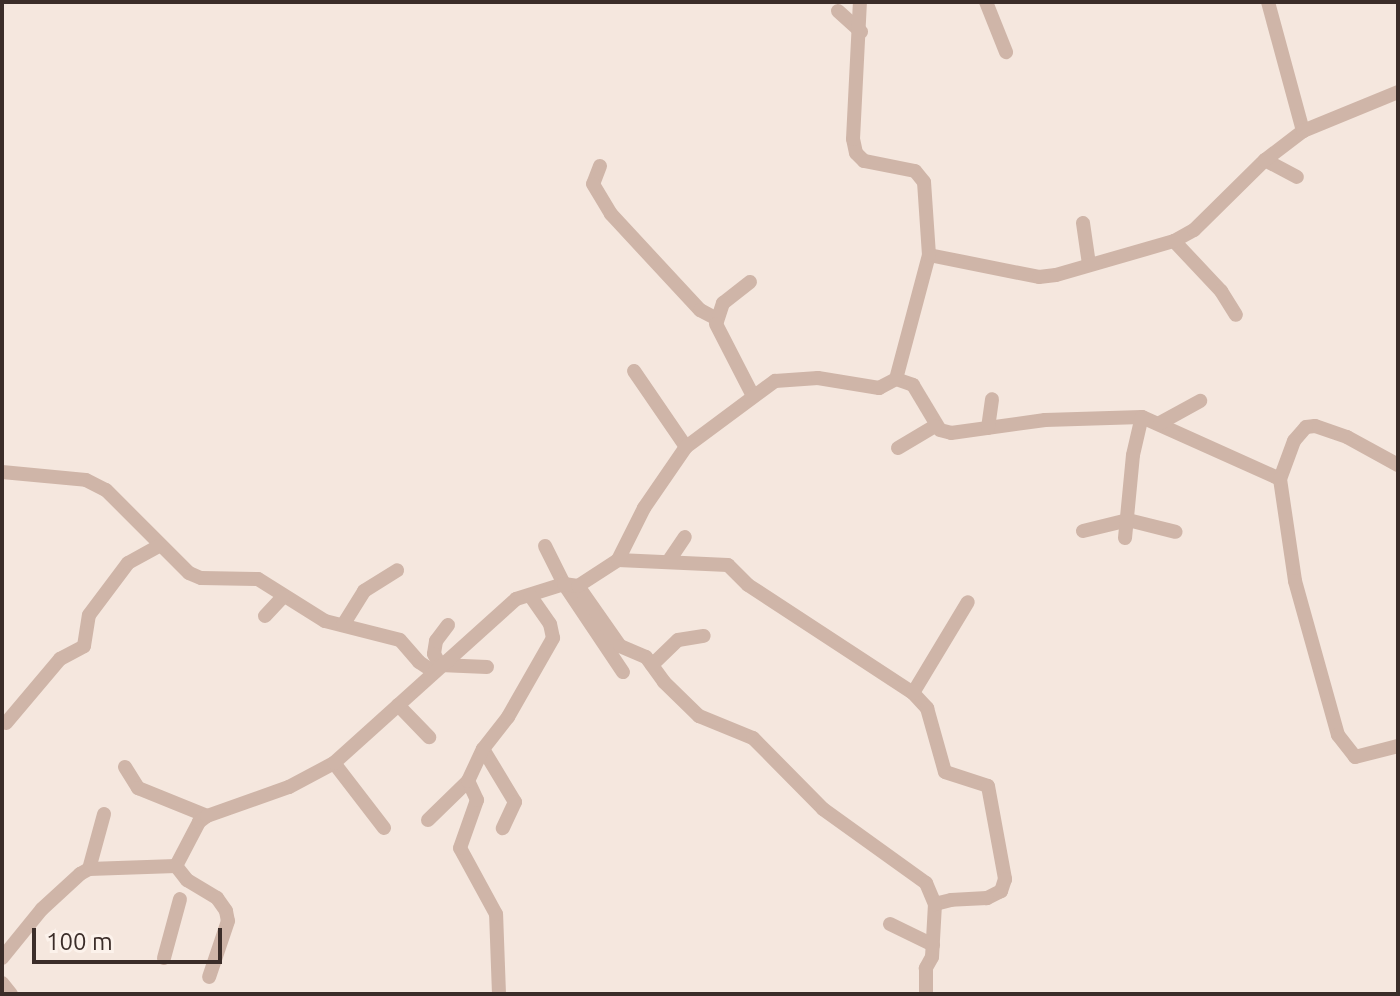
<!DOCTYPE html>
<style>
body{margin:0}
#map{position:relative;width:1400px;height:996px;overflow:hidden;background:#f5e7de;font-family:Ubuntu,sans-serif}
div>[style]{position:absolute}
.minor>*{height:14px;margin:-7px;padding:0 7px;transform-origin:7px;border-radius:7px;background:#cfb5a8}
span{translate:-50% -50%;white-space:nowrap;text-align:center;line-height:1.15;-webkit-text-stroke:6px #fcf2eb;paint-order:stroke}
.frame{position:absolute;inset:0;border:4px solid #3b2d29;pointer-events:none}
.scale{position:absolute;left:32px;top:928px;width:190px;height:36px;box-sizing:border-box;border:4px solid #3b2d29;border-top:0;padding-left:10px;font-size:24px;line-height:28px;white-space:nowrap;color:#3b2d29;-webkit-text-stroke:6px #fcf2eb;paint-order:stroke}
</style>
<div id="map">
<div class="minor">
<div style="left:986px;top:2px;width:54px;rotate:68.2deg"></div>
<div style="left:1268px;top:2px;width:134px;rotate:74.8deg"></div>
<div style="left:838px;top:11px;width:31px;rotate:42deg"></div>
<div style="left:1265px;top:160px;width:36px;rotate:28deg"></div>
<div style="left:600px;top:166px;width:19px;rotate:111deg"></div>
<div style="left:593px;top:184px;width:35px;rotate:59deg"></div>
<div style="left:611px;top:214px;width:131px;rotate:47.2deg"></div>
<div style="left:700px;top:310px;width:19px;rotate:28deg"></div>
<div style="left:1083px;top:223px;width:41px;rotate:81.7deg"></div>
<div style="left:1174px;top:241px;width:69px;rotate:46.8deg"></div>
<div style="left:1221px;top:291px;width:28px;rotate:58deg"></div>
<div style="left:929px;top:255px;width:112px;rotate:11.3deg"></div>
<div style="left:1039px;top:277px;width:17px;rotate:-7deg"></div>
<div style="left:1056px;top:275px;width:123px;rotate:-16.1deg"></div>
<div style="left:1174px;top:241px;width:23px;rotate:-29deg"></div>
<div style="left:1194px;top:230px;width:100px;rotate:-44.6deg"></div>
<div style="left:1265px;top:160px;width:48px;rotate:-37.3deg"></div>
<div style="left:1303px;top:131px;width:103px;rotate:-22.3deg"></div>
<div style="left:750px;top:282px;width:34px;rotate:142deg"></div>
<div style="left:723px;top:303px;width:22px;rotate:108deg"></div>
<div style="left:716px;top:324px;width:81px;rotate:62.8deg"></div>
<div style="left:634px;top:371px;width:92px;rotate:55.6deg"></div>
<div style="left:896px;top:379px;width:18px;rotate:19deg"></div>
<div style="left:913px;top:385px;width:52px;rotate:59deg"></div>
<div style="left:940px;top:430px;width:11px;rotate:15deg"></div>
<div style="left:951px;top:433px;width:95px;rotate:-7.9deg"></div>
<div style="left:1045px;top:420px;width:97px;rotate:-1.8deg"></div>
<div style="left:1142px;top:417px;width:151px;rotate:24.2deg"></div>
<div style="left:1160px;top:423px;width:46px;rotate:-28.8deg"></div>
<div style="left:988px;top:428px;width:29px;rotate:-82deg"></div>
<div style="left:898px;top:448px;width:43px;rotate:-30.7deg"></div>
<div style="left:1398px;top:465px;width:58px;rotate:-151.2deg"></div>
<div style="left:1347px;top:437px;width:34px;rotate:-161deg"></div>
<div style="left:1315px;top:426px;width:9px;rotate:174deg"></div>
<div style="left:1306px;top:427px;width:18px;rotate:131deg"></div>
<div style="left:1294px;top:441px;width:40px;rotate:110.2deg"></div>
<div style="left:1280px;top:479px;width:103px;rotate:81.6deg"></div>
<div style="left:1295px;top:581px;width:160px;rotate:74.4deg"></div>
<div style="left:1338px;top:735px;width:28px;rotate:52deg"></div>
<div style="left:1355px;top:757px;width:44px;rotate:-14.3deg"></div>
<div style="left:2px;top:472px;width:84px;rotate:5.4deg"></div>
<div style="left:86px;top:480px;width:22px;rotate:27deg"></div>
<div style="left:106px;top:490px;width:117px;rotate:45deg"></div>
<div style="left:189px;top:573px;width:13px;rotate:23deg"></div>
<div style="left:201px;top:578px;width:57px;rotate:1deg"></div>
<div style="left:258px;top:579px;width:79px;rotate:32.1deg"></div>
<div style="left:325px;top:621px;width:77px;rotate:14.2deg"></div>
<div style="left:400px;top:640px;width:29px;rotate:49deg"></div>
<div style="left:419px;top:662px;width:17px;rotate:33deg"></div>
<div style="left:1083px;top:531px;width:46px;rotate:-13.7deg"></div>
<div style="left:1128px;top:520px;width:49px;rotate:14deg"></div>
<div style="left:1125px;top:538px;width:83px;rotate:-84.5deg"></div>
<div style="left:1133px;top:455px;width:39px;rotate:-77deg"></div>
<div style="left:545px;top:546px;width:42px;rotate:63.4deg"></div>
<div style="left:564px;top:584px;width:106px;rotate:56.2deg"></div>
<div style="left:618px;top:560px;width:110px;rotate:2.6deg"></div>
<div style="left:728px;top:565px;width:28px;rotate:45deg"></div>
<div style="left:748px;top:585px;width:197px;rotate:33.2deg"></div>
<div style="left:913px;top:693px;width:21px;rotate:47deg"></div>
<div style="left:927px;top:708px;width:66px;rotate:74.3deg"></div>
<div style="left:945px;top:772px;width:45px;rotate:18deg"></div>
<div style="left:988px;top:786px;width:95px;rotate:79.6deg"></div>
<div style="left:1005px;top:879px;width:13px;rotate:108deg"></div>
<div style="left:1001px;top:891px;width:16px;rotate:153deg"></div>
<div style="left:987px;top:898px;width:36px;rotate:177deg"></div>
<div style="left:951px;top:900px;width:16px;rotate:166deg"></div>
<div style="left:935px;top:904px;width:53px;rotate:93.2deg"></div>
<div style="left:932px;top:957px;width:13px;rotate:119deg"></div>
<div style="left:926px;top:968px;width:26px;rotate:90deg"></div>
<div style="left:668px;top:562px;width:30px;rotate:-56deg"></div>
<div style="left:578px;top:586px;width:73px;rotate:55deg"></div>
<div style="left:620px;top:646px;width:28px;rotate:23deg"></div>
<div style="left:646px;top:657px;width:31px;rotate:54deg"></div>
<div style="left:664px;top:682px;width:49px;rotate:44.2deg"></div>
<div style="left:699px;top:716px;width:58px;rotate:22.2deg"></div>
<div style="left:753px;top:738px;width:100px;rotate:45.4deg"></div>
<div style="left:823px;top:809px;width:127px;rotate:35.7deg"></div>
<div style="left:926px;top:883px;width:23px;rotate:67deg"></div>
<div style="left:265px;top:616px;width:26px;rotate:-47deg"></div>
<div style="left:343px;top:625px;width:40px;rotate:-58deg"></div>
<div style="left:364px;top:591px;width:39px;rotate:-32deg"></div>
<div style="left:448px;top:625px;width:20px;rotate:127deg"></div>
<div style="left:436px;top:641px;width:13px;rotate:99deg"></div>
<div style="left:434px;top:654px;width:13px;rotate:61deg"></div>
<div style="left:440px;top:665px;width:47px;rotate:2.4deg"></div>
<div style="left:652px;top:665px;width:36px;rotate:-44deg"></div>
<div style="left:678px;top:640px;width:26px;rotate:-9deg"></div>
<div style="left:913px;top:693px;width:106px;rotate:-58.9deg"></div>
<div style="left:398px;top:705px;width:45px;rotate:45.9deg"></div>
<div style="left:6px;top:723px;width:84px;rotate:-49.8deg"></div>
<div style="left:60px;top:659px;width:27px;rotate:-28deg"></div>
<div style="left:84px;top:646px;width:31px;rotate:-81deg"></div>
<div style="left:89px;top:615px;width:65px;rotate:-53.1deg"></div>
<div style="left:128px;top:563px;width:35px;rotate:-29deg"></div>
<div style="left:483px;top:749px;width:62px;rotate:58.9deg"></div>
<div style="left:515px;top:802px;width:29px;rotate:115deg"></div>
<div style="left:334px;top:763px;width:82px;rotate:52.4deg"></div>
<div style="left:125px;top:767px;width:25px;rotate:58deg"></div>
<div style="left:138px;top:788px;width:74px;rotate:22.1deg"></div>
<div style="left:428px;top:820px;width:56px;rotate:-44.3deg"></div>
<div style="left:176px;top:866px;width:18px;rotate:52deg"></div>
<div style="left:187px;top:880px;width:35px;rotate:31deg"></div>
<div style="left:217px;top:898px;width:16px;rotate:55deg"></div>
<div style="left:226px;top:911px;width:10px;rotate:79deg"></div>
<div style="left:228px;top:921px;width:59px;rotate:108.7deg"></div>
<div style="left:89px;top:869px;width:57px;rotate:-74.7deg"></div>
<div style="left:890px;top:924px;width:48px;rotate:26deg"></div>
<div style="left:2px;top:958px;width:63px;rotate:-50.8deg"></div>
<div style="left:42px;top:909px;width:52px;rotate:-42.6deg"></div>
<div style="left:80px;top:874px;width:10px;rotate:-29deg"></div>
<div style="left:89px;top:869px;width:87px;rotate:-2deg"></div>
<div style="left:176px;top:866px;width:50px;rotate:-62.4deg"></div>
<div style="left:199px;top:822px;width:10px;rotate:-37deg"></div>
<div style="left:207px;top:816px;width:87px;rotate:-19.5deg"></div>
<div style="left:289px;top:787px;width:51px;rotate:-28.1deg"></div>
<div style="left:334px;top:763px;width:245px;rotate:-42deg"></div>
<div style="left:516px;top:599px;width:50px;rotate:-17.4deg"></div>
<div style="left:564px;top:584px;width:14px;rotate:8deg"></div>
<div style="left:578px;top:586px;width:48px;rotate:-33deg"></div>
<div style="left:618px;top:560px;width:58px;rotate:-63.4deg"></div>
<div style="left:644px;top:508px;width:74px;rotate:-55.5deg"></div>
<div style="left:686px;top:447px;width:111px;rotate:-36.6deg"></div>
<div style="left:775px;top:381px;width:43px;rotate:-4deg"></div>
<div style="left:818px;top:378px;width:62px;rotate:9.3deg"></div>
<div style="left:879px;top:388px;width:19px;rotate:-28deg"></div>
<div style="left:896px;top:379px;width:128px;rotate:-75.1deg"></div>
<div style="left:929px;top:255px;width:73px;rotate:-93.9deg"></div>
<div style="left:924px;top:182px;width:14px;rotate:-129deg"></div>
<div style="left:915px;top:171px;width:52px;rotate:-168.9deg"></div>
<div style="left:864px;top:161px;width:11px;rotate:-135deg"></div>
<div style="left:856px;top:153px;width:14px;rotate:-102deg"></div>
<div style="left:853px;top:139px;width:137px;rotate:-87.1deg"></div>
<div style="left:164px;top:958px;width:61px;rotate:-74.8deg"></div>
<div style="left:2px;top:983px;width:14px;rotate:51deg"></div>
<div style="left:499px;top:994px;width:80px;rotate:-92.1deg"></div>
<div style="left:496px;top:914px;width:75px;rotate:-118.6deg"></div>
<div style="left:460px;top:848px;width:51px;rotate:-70.5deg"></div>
<div style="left:477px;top:800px;width:21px;rotate:-115deg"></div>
<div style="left:468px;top:781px;width:35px;rotate:-65deg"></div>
<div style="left:483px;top:749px;width:41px;rotate:-52deg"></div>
<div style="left:508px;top:717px;width:91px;rotate:-60.3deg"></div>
<div style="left:553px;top:638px;width:14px;rotate:-102deg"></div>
<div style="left:550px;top:624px;width:35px;rotate:-125deg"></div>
</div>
<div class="frame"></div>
<div class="scale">100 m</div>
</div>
